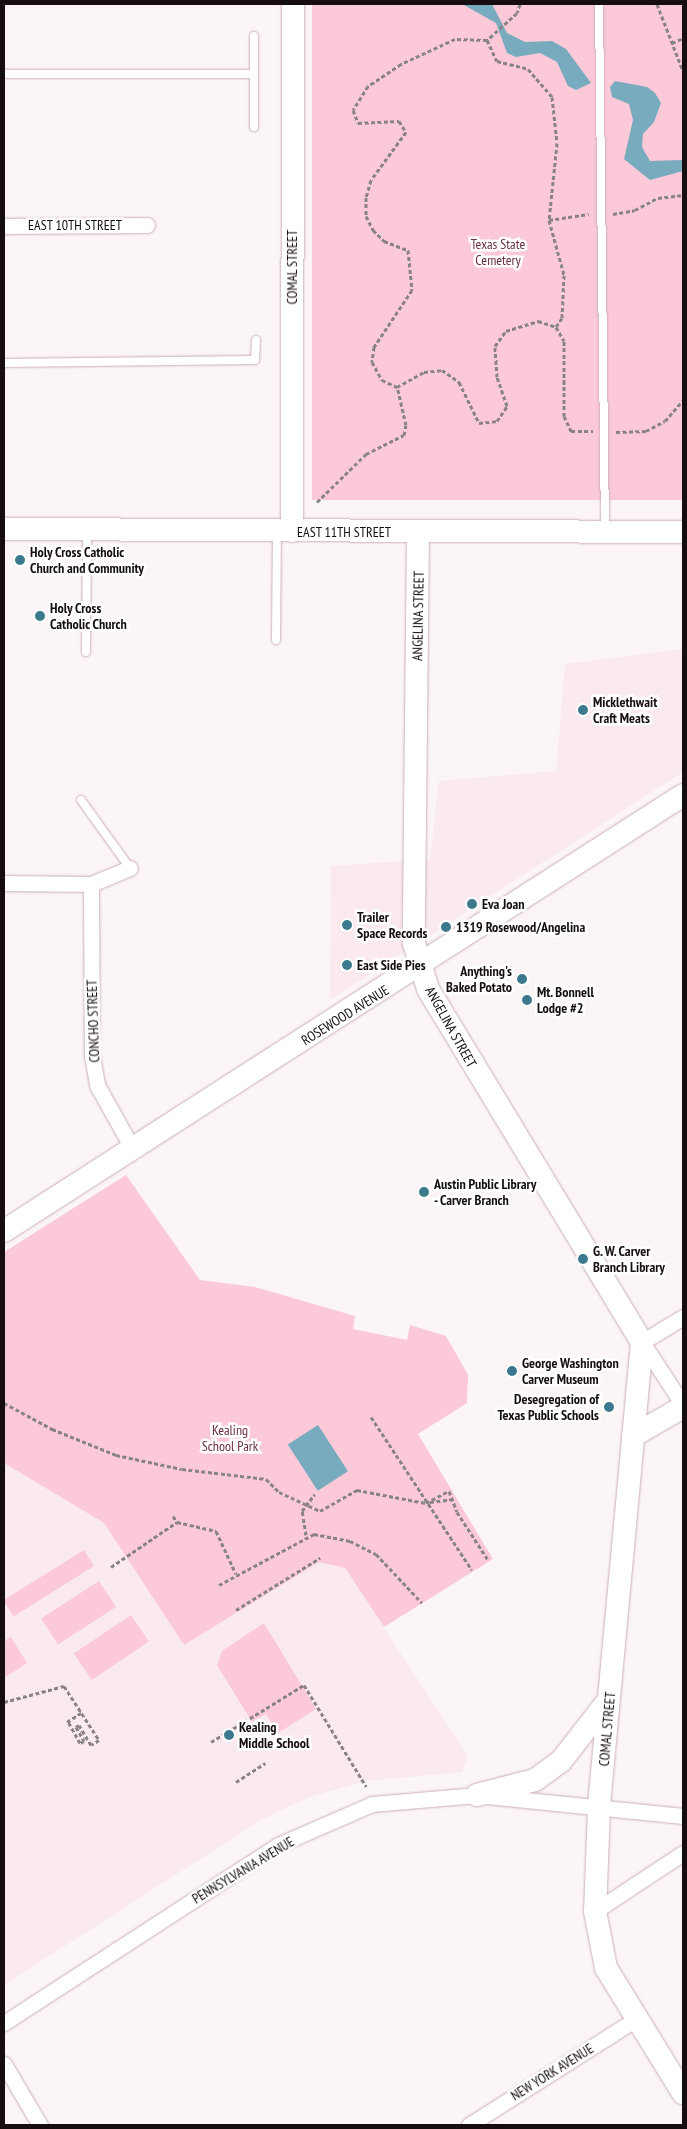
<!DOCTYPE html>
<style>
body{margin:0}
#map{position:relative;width:687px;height:2129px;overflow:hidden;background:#fbf5f6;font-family:"PT Sans Narrow",sans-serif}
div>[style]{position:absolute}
.built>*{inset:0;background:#faeaef}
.green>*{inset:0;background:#fbc9d7;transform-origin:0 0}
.water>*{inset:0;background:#78abbe;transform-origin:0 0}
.path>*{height:3px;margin-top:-1.5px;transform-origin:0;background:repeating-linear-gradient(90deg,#8a8385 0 4px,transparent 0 6.5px)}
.roads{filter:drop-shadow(0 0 1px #cbafb7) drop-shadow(0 0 1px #cbafb7)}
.lane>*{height:8px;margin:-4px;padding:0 4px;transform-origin:4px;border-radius:4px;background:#fff}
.street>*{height:15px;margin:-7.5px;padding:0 7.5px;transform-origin:7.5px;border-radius:7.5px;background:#fff}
.secondary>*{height:22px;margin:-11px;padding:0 11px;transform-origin:11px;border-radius:11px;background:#fff}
.dots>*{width:14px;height:14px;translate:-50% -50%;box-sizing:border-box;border:2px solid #fff;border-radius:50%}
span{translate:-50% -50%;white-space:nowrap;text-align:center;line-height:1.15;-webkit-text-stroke:5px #fff;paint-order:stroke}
.street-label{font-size:14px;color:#160d10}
.park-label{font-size:14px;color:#6b2e44}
.poi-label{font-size:14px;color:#160d10;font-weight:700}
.left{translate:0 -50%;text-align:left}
.right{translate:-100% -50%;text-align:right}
.frame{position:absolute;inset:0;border:5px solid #160d10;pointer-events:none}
</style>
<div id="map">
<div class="built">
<div style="clip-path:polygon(683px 649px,683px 772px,330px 1000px,331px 866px,430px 859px,439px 781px,556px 771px,565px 664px)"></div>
<div style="clip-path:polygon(4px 1463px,104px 1523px,184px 1645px,319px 1561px,345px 1568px,468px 1756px,462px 1772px,366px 1781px,309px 1797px,261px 1820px,4px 1985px)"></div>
</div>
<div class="green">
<div style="left:312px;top:4px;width:371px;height:496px"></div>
<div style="clip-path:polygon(126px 1175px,200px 1280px,255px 1287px,355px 1316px,353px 1329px,407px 1340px,410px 1325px,446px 1336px,468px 1375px,467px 1403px,418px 1434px,493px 1559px,384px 1627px,345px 1568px,319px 1562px,184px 1645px,104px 1523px,4px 1463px,4px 1252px)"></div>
<div style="left:84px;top:1550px;width:19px;height:95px;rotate:58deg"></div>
<div style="left:99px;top:1581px;width:31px;height:69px;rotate:57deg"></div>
<div style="left:131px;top:1615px;width:32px;height:69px;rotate:56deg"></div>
<div style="clip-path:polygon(264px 1623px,316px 1709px,278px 1733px,266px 1714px,252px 1722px,217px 1665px,222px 1651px)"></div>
<div style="clip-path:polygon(11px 1637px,27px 1663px,4px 1678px,4px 1641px)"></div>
</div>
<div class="water">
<div style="clip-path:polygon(462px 4px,492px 4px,507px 33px,525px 42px,552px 41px,566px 49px,591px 83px,576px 90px,568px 86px,557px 62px,540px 53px,516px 57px,507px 53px,496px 23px)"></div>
<div style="clip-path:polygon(615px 81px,647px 87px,655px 93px,661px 103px,654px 122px,643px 134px,642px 147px,650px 161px,683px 160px,683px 171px,650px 180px,624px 159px,633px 120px,629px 104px,612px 97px,610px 87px)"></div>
<div style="left:318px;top:1425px;width:55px;height:36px;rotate:57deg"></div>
</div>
<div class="path">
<div style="left:520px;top:4px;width:9px;rotate:108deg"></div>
<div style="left:517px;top:13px;width:40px;rotate:138deg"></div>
<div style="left:487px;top:40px;width:23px;rotate:65deg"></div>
<div style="left:497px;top:61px;width:32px;rotate:14deg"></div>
<div style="left:528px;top:69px;width:37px;rotate:49deg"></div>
<div style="left:552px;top:97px;width:46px;rotate:83.8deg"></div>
<div style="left:557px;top:143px;width:77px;rotate:95.9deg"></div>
<div style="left:549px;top:220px;width:57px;rotate:74.7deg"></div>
<div style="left:564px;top:275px;width:43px;rotate:92.7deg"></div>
<div style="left:562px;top:318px;width:11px;rotate:124deg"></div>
<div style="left:657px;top:4px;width:72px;rotate:68.8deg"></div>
<div style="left:487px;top:40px;width:32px;rotate:-178deg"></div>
<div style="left:455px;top:39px;width:60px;rotate:155.2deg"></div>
<div style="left:401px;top:64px;width:40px;rotate:146deg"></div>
<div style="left:368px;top:86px;width:28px;rotate:122deg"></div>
<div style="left:353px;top:110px;width:14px;rotate:69deg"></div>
<div style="left:358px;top:123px;width:41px;rotate:-2.8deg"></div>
<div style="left:399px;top:121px;width:13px;rotate:58deg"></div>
<div style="left:406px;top:132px;width:59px;rotate:126.1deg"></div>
<div style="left:371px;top:180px;width:18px;rotate:106deg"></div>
<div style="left:366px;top:197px;width:19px;rotate:90deg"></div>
<div style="left:366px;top:216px;width:16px;rotate:63deg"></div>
<div style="left:373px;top:230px;width:16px;rotate:45deg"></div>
<div style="left:384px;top:241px;width:26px;rotate:21deg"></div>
<div style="left:408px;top:250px;width:40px;rotate:84.3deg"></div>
<div style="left:412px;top:290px;width:69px;rotate:123.7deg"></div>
<div style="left:374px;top:347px;width:15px;rotate:98deg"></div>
<div style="left:372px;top:362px;width:21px;rotate:61deg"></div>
<div style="left:382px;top:380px;width:17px;rotate:25deg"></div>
<div style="left:397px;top:387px;width:31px;rotate:-29deg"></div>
<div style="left:424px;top:372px;width:18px;rotate:-6deg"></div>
<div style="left:442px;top:370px;width:21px;rotate:35deg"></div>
<div style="left:459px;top:382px;width:46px;rotate:64deg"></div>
<div style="left:479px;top:423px;width:18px;rotate:-6deg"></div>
<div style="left:497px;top:421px;width:18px;rotate:-56deg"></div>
<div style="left:507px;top:406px;width:31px;rotate:-109deg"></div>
<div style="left:497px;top:377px;width:31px;rotate:-94deg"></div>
<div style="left:495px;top:346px;width:19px;rotate:-54deg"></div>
<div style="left:506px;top:331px;width:34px;rotate:-17deg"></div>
<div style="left:538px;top:321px;width:19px;rotate:18deg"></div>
<div style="left:556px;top:327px;width:16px;rotate:60deg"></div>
<div style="left:564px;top:341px;width:75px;rotate:90deg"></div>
<div style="left:564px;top:416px;width:17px;rotate:65deg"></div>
<div style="left:571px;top:431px;width:22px"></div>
<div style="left:672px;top:43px;width:12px;rotate:-24deg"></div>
<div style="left:613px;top:214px;width:22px;rotate:-10deg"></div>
<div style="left:635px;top:210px;width:26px;rotate:-28deg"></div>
<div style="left:658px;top:198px;width:25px;rotate:-7deg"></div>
<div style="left:549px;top:220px;width:40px;rotate:-8.5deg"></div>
<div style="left:616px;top:432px;width:30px;rotate:-2deg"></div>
<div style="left:646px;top:431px;width:21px;rotate:-28deg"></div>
<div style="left:665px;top:421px;width:28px;rotate:-49deg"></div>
<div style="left:317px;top:502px;width:69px;rotate:-44.4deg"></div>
<div style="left:366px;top:454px;width:42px;rotate:-26.6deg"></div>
<div style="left:404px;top:435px;width:10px;rotate:-79deg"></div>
<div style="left:406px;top:425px;width:39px;rotate:-103deg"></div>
<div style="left:4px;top:1403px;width:55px;rotate:28.4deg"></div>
<div style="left:52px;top:1429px;width:69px;rotate:22.1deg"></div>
<div style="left:116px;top:1455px;width:67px;rotate:12deg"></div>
<div style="left:182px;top:1469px;width:85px;rotate:6.8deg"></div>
<div style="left:266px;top:1479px;width:18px;rotate:45deg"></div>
<div style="left:279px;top:1492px;width:45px;rotate:24.9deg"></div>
<div style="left:320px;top:1511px;width:43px;rotate:-29.6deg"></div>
<div style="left:357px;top:1490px;width:70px;rotate:10.7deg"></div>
<div style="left:426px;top:1503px;width:26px;rotate:-28deg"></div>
<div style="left:449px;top:1491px;width:22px;rotate:69deg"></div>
<div style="left:457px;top:1512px;width:57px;rotate:57.1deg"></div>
<div style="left:371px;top:1417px;width:183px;rotate:56.6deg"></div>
<div style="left:430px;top:1502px;width:23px;rotate:-7deg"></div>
<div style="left:173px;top:1516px;width:7px;rotate:56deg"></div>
<div style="left:177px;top:1522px;width:40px;rotate:13deg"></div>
<div style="left:216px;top:1531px;width:47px;rotate:65.1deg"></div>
<div style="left:306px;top:1535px;width:24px;rotate:-99deg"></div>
<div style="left:302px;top:1511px;width:21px;rotate:-53deg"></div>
<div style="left:111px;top:1567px;width:80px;rotate:-34.3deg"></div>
<div style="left:219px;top:1585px;width:108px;rotate:-28.2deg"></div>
<div style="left:314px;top:1534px;width:37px;rotate:11deg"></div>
<div style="left:350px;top:1541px;width:29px;rotate:27deg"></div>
<div style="left:376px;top:1554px;width:67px;rotate:46.8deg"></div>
<div style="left:236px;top:1610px;width:99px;rotate:-31.8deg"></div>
<div style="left:4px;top:1702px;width:62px;rotate:-14.9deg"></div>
<div style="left:64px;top:1686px;width:64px;rotate:57.1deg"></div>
<div style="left:99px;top:1740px;width:9px;rotate:148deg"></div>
<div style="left:91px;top:1745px;width:23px;rotate:-121deg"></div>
<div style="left:79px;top:1725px;width:4px;rotate:146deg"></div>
<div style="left:76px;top:1727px;width:16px;rotate:60deg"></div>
<div style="left:84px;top:1741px;width:4px;rotate:153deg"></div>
<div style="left:80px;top:1743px;width:25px;rotate:-119deg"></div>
<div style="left:67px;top:1722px;width:17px;rotate:-33deg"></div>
<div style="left:211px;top:1742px;width:109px;rotate:-31.5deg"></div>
<div style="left:304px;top:1685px;width:119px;rotate:58.5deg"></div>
<div style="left:236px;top:1782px;width:35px;rotate:-33deg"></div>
</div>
<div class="roads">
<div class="lane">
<div style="left:599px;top:4px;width:525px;rotate:89.35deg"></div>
<div style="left:4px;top:74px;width:250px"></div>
<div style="left:254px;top:127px;width:91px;rotate:-90deg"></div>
<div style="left:4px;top:363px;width:251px;rotate:-0.7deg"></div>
<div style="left:255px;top:360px;width:20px;rotate:-87deg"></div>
<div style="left:276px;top:640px;width:107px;rotate:-89.5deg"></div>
<div style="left:86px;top:652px;width:120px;rotate:-89.5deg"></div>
<div style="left:81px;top:800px;width:84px;rotate:54.2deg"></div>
</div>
<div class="street">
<div style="left:4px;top:226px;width:143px;rotate:-0.4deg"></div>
<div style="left:4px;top:883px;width:87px;rotate:0.7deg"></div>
<div style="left:91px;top:884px;width:42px;rotate:-22.3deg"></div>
<div style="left:91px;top:884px;width:172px;rotate:89.7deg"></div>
<div style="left:92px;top:1056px;width:29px;rotate:80deg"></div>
<div style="left:97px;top:1085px;width:72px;rotate:60.9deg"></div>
<div style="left:683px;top:1317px;width:48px;rotate:148.6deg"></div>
<div style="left:642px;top:1342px;width:75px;rotate:56.9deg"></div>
<div style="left:595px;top:1911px;width:105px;rotate:-33.4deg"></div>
<div style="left:4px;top:2023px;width:327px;rotate:-33deg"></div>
<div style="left:278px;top:1845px;width:103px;rotate:-23.6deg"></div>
<div style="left:372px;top:1804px;width:105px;rotate:-4.9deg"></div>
<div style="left:477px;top:1795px;width:207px;rotate:5.8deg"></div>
<div style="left:4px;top:2064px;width:71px;rotate:59.5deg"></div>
<div style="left:469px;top:2125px;width:198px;rotate:-32.4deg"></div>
</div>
<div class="secondary">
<div style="left:4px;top:529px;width:679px;rotate:0.25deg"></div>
<div style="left:292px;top:531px;width:527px;rotate:-89.89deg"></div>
<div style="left:418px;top:532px;width:411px;rotate:90.6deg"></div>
<div style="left:414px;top:943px;width:48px;rotate:73.1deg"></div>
<div style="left:428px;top:989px;width:413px;rotate:58.8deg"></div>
<div style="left:642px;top:1342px;width:469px;rotate:95.3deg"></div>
<div style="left:599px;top:1809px;width:102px;rotate:92.2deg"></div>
<div style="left:595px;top:1911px;width:58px;rotate:79.1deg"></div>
<div style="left:606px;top:1968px;width:147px;rotate:58.4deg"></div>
<div style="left:4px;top:1231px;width:807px;rotate:-32.71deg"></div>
<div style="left:633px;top:1436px;width:58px;rotate:-30.1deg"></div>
<div style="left:477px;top:1795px;width:60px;rotate:-14.5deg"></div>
<div style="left:535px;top:1780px;width:32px;rotate:-36deg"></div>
<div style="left:561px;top:1761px;width:75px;rotate:-52.1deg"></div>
</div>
</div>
<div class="dots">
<div style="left:20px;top:560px;background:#3c798f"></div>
<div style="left:40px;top:616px;background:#3c798f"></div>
<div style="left:583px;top:710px;background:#3c798f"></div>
<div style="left:472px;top:904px;background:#3c798f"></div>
<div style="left:347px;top:925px;background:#3c798f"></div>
<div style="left:446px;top:927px;background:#3c798f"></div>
<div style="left:347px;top:965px;background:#3c798f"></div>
<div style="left:522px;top:979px;background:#3c798f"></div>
<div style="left:527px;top:1000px;background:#3c798f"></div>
<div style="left:424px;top:1192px;background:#3c798f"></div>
<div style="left:583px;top:1259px;background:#3c798f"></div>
<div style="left:512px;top:1371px;background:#3c798f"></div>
<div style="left:609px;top:1407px;background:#3c798f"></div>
<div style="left:229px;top:1735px;background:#3c798f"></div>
</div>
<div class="street-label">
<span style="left:75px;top:225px">EAST 10TH STREET</span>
<span style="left:292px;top:267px;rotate:-90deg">COMAL STREET</span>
<span style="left:344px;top:532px">EAST 11TH STREET</span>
<span style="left:418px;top:616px;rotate:-89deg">ANGELINA STREET</span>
<span style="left:345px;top:1015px;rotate:-32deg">ROSEWOOD AVENUE</span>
<span style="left:93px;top:1021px;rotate:-92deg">CONCHO STREET</span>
<span style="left:451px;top:1027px;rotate:61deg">ANGELINA STREET</span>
<span style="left:607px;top:1729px;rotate:-85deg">COMAL STREET</span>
<span style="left:243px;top:1870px;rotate:-31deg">PENNSYLVANIA AVENUE</span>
<span style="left:552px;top:2072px;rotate:-32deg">NEW YORK AVENUE</span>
</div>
<div class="park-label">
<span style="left:498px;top:252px">Texas State<br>Cemetery</span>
<span style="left:230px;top:1438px">Kealing<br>School Park</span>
</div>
<div class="poi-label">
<span class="left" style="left:30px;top:560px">Holy Cross Catholic<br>Church and Community</span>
<span class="left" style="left:50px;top:616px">Holy Cross<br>Catholic Church</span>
<span class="left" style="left:593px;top:710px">Micklethwait<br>Craft Meats</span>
<span class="left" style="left:482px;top:904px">Eva Joan</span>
<span class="left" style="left:357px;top:925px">Trailer<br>Space Records</span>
<span class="left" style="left:456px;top:927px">1319 Rosewood/Angelina</span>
<span class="left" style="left:357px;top:965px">East Side Pies</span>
<span class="right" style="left:512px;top:979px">Anything's<br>Baked Potato</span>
<span class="left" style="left:537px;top:1000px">Mt. Bonnell<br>Lodge #2</span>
<span class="left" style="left:434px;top:1192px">Austin Public Library<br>- Carver Branch</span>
<span class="left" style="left:593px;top:1259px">G. W. Carver<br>Branch Library</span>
<span class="left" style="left:522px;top:1371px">George Washington<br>Carver Museum</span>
<span class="right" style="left:599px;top:1407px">Desegregation of<br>Texas Public Schools</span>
<span class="left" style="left:239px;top:1735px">Kealing<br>Middle School</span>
</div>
<div class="frame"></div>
</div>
